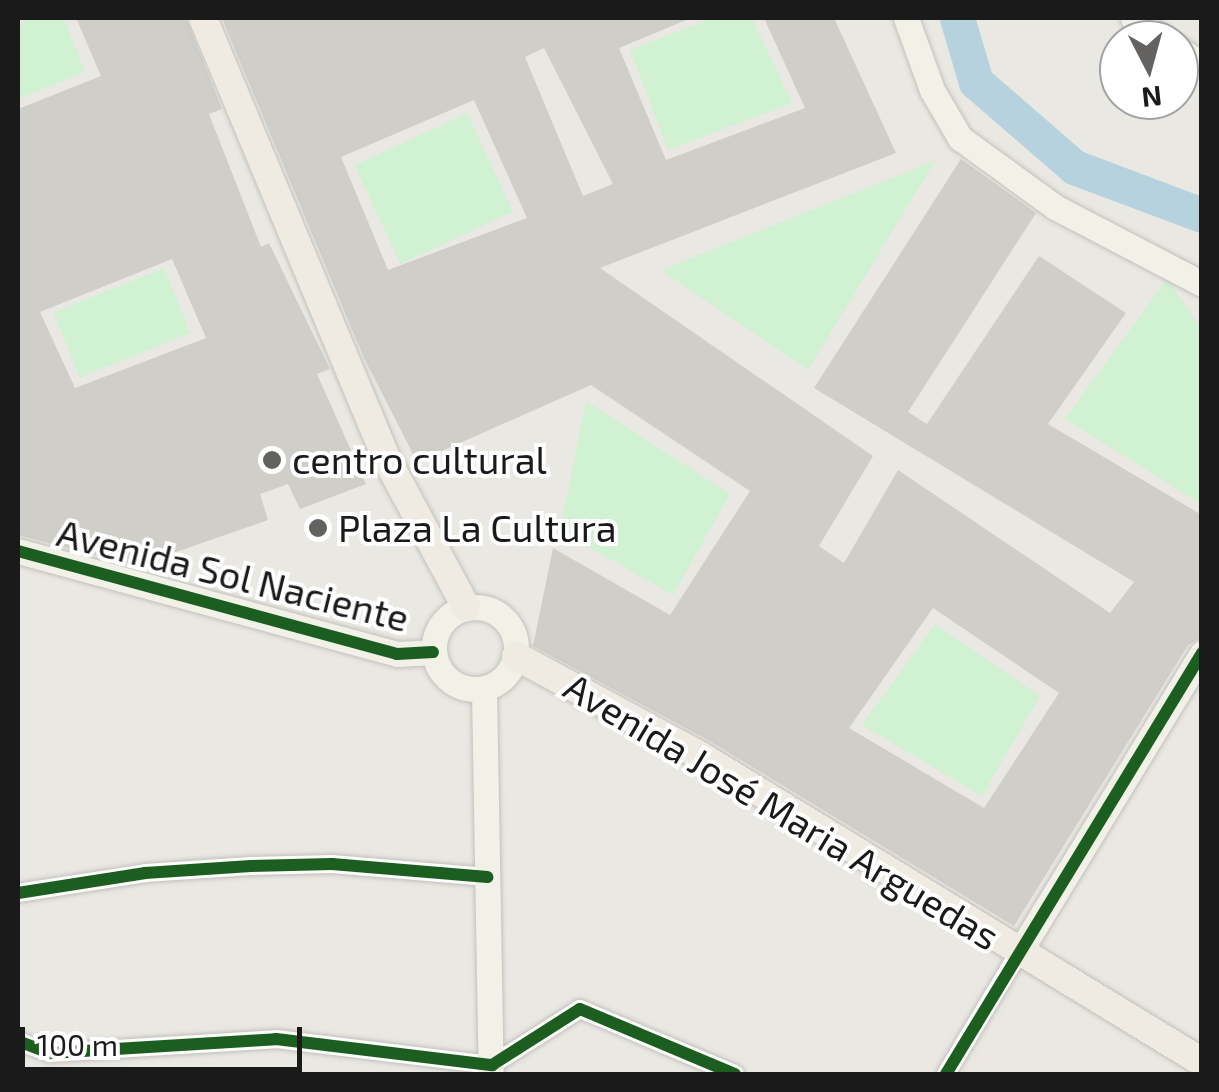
<!DOCTYPE html>
<meta charset="utf-8">
<style>
body{margin:0}
#map{position:relative;width:1219px;height:1092px;overflow:hidden;background:#eae8e2;font-family:"Exo 2",sans-serif}
div>[style]{position:absolute}
.park>*{inset:0;background:#d0f1d2;transform-origin:0 0}
.river>*{height:35px;margin:-17.5px;padding:0 17.5px;transform-origin:17.5px;border-radius:17.5px;background:#b5d2de}
.building>*{inset:0;background:#d0cec9}
.roads{filter:drop-shadow(0 0 2px #c2c1be) drop-shadow(0 0 2px #c2c1be)}
.street>*{height:18px;margin:-9px;padding:0 9px;transform-origin:9px;border-radius:9px;background:#fcfcfb}
.secondary>*{height:25px;margin:-12.5px;padding:0 12.5px;transform-origin:12.5px;border-radius:12.5px;background:#f1f1e8}
.secondary>.ring{margin:-12.5px;padding:0;box-sizing:content-box;background:none;border:25px solid #f1f1e8;border-radius:50%}
.primary>*{height:28px;margin:-14px;padding:0 14px;transform-origin:14px;border-radius:14px;background:#efebe2}
.cycleway>*{height:12px;margin:-6px;padding:0 6px;transform-origin:6px;border-radius:6px;background:#1b5e20}
.dots>*{width:28px;height:28px;translate:-50% -50%;box-sizing:border-box;border:5px solid #fff;border-radius:50%}
span{translate:-50% -50%;white-space:nowrap;text-align:center;line-height:1.15;-webkit-text-stroke:8px #fff;paint-order:stroke}
.poi-label{font-size:38px;color:#1a1a1a}
.left{translate:0 -50%;text-align:left}
.street-label{font-size:38px;color:#1a1a1a}
.frame{position:absolute;inset:0;border:20px solid #1a1a1a;pointer-events:none}
.north{position:absolute;left:1099px;top:20px;width:100px;height:100px;box-sizing:border-box;background:#fff;border:2px solid #a3a3a3;border-radius:50%;rotate:174deg;font-size:28px;font-weight:700;line-height:40px;text-align:center;color:#1a1a1a}
.north::after{content:'';display:block;margin:auto;width:35px;height:45px;background:#636260;clip-path:polygon(50% 0,100% 100%,50% 72%,0 100%)}
.scale{position:absolute;left:20px;top:1027px;width:282px;height:45px;box-sizing:border-box;border:5px solid #1a1a1a;border-top:0;padding-left:12px;font-size:30px;line-height:35px;white-space:nowrap;color:#1a1a1a;-webkit-text-stroke:8px #fff;paint-order:stroke}
</style>
<div id="map">
<div class="park">
<div style="clip-path:polygon(34px 18px,64px 18px,85px 72px,18px 99px,18px 24px)"></div>
<div style="clip-path:polygon(713px 18px,752px 18px,792px 103px,668px 150px,630px 50px)"></div>
<div style="left:467px;top:113px;width:109px;height:124px;rotate:65deg"></div>
<div style="clip-path:polygon(935px 161px,808px 370px,661px 270px)"></div>
<div style="left:164px;top:268px;width:70px;height:119px;rotate:68deg"></div>
<div style="clip-path:polygon(1167px 279px,1201px 328px,1201px 504px,1065px 419px)"></div>
<div style="clip-path:polygon(586px 401px,730px 494px,673px 595px,560px 530px)"></div>
<div style="clip-path:polygon(935px 624px,1040px 696px,982px 796px,862px 725px)"></div>
</div>
<div class="river">
<div style="left:957px;top:18px;width:67px;rotate:73.5deg"></div>
<div style="left:976px;top:82px;width:130px;rotate:40.9deg"></div>
<div style="left:1074px;top:167px;width:137px;rotate:20.6deg"></div>
</div>
<div class="building">
<div style="clip-path:polygon(evenodd,76px 18px,186px 18px,222px 109px,209px 114px,261px 247px,269px 243px,330px 369px,317px 374px,366px 484px,300px 509px,288px 484px,260px 494px,268px 520px,136px 566px,18px 535px,18px 109px,101px 76px,76px 18px,172px 259px,206px 338px,75px 388px,40px 312px,172px 259px)"></div>
<div style="clip-path:polygon(evenodd,222px 18px,691px 18px,619px 48px,666px 160px,805px 108px,764px 18px,834px 18px,896px 153px,600px 268px,873px 456px,819px 546px,844px 563px,898px 470px,1110px 613px,1134px 582px,814px 388px,961px 159px,1036px 213px,908px 412px,927px 424px,1039px 256px,1126px 313px,1048px 424px,1202px 515px,1202px 637px,1188px 645px,1014px 926px,708px 740px,533px 646px,553px 548px,670px 615px,750px 491px,591px 385px,417px 462px,364px 358px,222px 18px,544px 48px,613px 184px,583px 196px,525px 57px,544px 48px,222px 18px,474px 100px,527px 218px,388px 270px,341px 157px,474px 100px,222px 18px,933px 608px,1059px 693px,984px 808px,849px 728px,933px 608px)"></div>
</div>
<div class="roads">
<div class="street">
<div style="left:18px;top:893px;width:129px;rotate:-8.9deg"></div>
<div style="left:145px;top:873px;width:106px;rotate:-3.8deg"></div>
<div style="left:251px;top:866px;width:81px;rotate:-1.4deg"></div>
<div style="left:332px;top:864px;width:156px;rotate:4.8deg"></div>
<div style="left:18px;top:1041px;width:34px;rotate:21deg"></div>
<div style="left:50px;top:1053px;width:226px;rotate:-3.5deg"></div>
<div style="left:276px;top:1039px;width:218px;rotate:6.9deg"></div>
<div style="left:492px;top:1065px;width:104px;rotate:-32.5deg"></div>
<div style="left:580px;top:1009px;width:168px;rotate:22.8deg"></div>
<div style="left:946px;top:1074px;width:144px;rotate:-59deg"></div>
</div>
<div class="secondary">
<div style="left:906px;top:18px;width:77px;rotate:70.1deg"></div>
<div style="left:932px;top:90px;width:56px;rotate:59.7deg"></div>
<div style="left:960px;top:138px;width:117px;rotate:36deg"></div>
<div style="left:1055px;top:207px;width:166px;rotate:27.6deg"></div>
<div style="left:1133px;top:18px;width:40px;rotate:34deg"></div>
<div style="left:1179px;top:49px;width:28px;rotate:35deg"></div>
<div style="left:18px;top:551px;width:393px;rotate:15.2deg"></div>
<div style="left:397px;top:654px;width:36px;rotate:-3deg"></div>
<div class="ring" style="left:434px;top:607px;width:57px;height:57px"></div>
<div style="left:484px;top:689px;width:385px;rotate:89deg"></div>
<div style="left:1020px;top:951px;width:349px;rotate:-58.6deg"></div>
</div>
<div class="primary">
<div style="left:203px;top:18px;width:481px;rotate:67.4deg"></div>
<div style="left:388px;top:462px;width:165px;rotate:61.7deg"></div>
<div style="left:516px;top:656px;width:208px;rotate:28.4deg"></div>
<div style="left:699px;top:755px;width:589px;rotate:31.4deg"></div>
</div>
</div>
<div class="cycleway">
<div style="left:18px;top:551px;width:393px;rotate:15.2deg"></div>
<div style="left:397px;top:654px;width:36px;rotate:-3deg"></div>
<div style="left:18px;top:893px;width:129px;rotate:-8.9deg"></div>
<div style="left:145px;top:873px;width:106px;rotate:-3.8deg"></div>
<div style="left:251px;top:866px;width:81px;rotate:-1.4deg"></div>
<div style="left:332px;top:864px;width:156px;rotate:4.8deg"></div>
<div style="left:18px;top:1041px;width:34px;rotate:21deg"></div>
<div style="left:50px;top:1053px;width:226px;rotate:-3.5deg"></div>
<div style="left:276px;top:1039px;width:218px;rotate:6.9deg"></div>
<div style="left:492px;top:1065px;width:104px;rotate:-32.5deg"></div>
<div style="left:580px;top:1009px;width:168px;rotate:22.8deg"></div>
<div style="left:946px;top:1074px;width:493px;rotate:-58.7deg"></div>
</div>
<div class="dots">
<div style="left:272px;top:460px;background:#636260"></div>
<div style="left:318px;top:528px;background:#636260"></div>
</div>
<div class="poi-label">
<span class="left" style="left:292px;top:460px">centro cultural</span>
<span class="left" style="left:338px;top:528px">Plaza La Cultura</span>
</div>
<div class="street-label">
<span style="left:233px;top:575px;rotate:14deg">Avenida Sol Naciente</span>
<span style="left:782px;top:811px;rotate:31deg">Avenida José Maria Arguedas</span>
</div>
<div class="frame"></div>
<div class="north">N</div>
<div class="scale">100 m</div>
</div>
